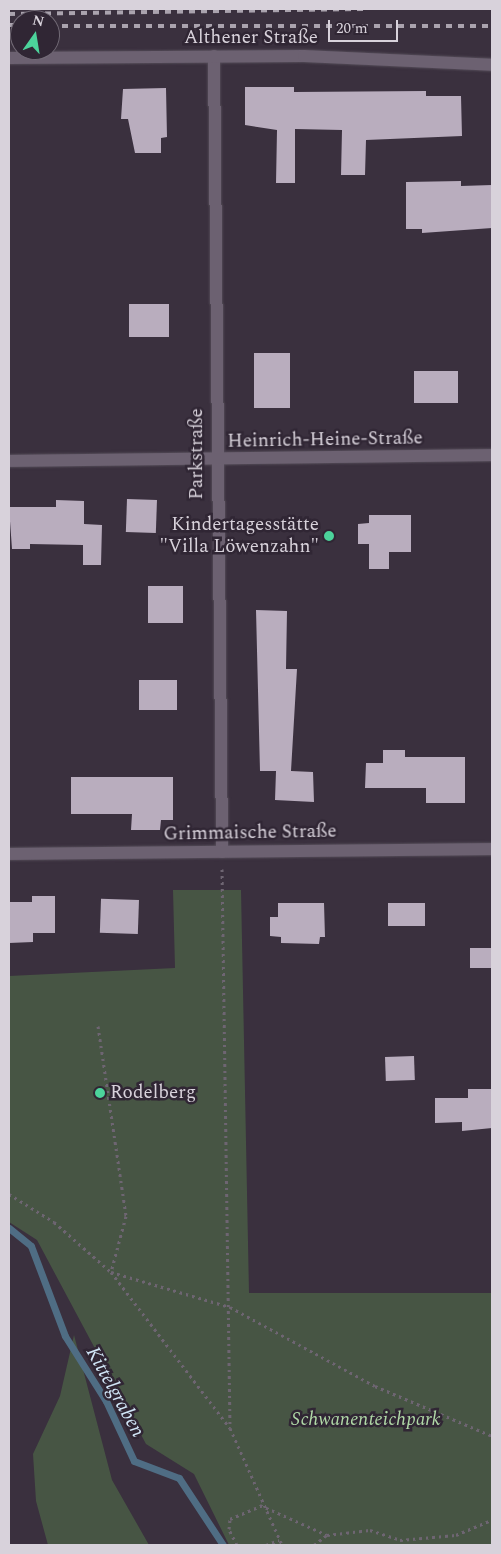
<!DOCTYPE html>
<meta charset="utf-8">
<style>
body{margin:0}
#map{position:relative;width:501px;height:1554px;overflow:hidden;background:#3a303e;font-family:Spectral,serif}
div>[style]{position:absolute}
.green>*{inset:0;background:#475544}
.stream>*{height:7px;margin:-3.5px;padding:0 3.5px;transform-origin:3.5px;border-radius:3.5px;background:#4f6d84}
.building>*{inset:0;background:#b9adbe;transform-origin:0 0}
.path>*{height:3px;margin-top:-1.5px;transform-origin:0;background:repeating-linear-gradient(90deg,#6e6572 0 2.5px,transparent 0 6.5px)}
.roads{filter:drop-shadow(0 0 1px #544c58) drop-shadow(0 0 1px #544c58)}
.minor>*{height:12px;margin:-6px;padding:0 6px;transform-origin:6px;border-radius:6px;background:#6c6171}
.rail>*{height:4px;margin-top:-2px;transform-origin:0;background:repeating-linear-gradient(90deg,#aaa3ae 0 6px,transparent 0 12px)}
.dots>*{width:14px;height:14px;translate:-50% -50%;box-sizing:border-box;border:2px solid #302634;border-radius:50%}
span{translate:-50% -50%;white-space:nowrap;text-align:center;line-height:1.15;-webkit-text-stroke:5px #302634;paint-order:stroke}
.street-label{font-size:19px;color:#d8d2db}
.poi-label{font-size:19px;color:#d8d2db}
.right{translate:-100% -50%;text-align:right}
.left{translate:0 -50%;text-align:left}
.park-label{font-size:19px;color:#b0d9a7;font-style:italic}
.water-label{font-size:20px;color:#d1e6f7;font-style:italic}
.frame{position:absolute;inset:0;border:10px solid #d8d2db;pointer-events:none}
.north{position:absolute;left:10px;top:10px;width:50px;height:50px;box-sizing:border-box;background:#302634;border:1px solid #736b77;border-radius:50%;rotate:13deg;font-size:14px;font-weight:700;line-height:20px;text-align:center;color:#d8d2db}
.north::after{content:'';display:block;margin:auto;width:18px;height:22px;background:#4cd39b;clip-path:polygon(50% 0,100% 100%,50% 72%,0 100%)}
.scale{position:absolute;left:328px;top:20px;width:70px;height:22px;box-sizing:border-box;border:2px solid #d8d2db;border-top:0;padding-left:6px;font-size:15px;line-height:18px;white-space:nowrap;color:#d8d2db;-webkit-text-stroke:4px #302634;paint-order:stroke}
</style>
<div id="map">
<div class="green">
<div style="clip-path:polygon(173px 890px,241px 890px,249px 1293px,492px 1293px,492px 1545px,229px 1545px,194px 1474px,146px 1444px,37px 1240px,9px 1222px,9px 976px,175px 968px)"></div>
<div style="clip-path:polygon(74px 1335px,112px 1480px,149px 1545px,48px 1545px,36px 1501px,33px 1454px,60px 1396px)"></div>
</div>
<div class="stream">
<div style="left:9px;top:1228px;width:28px;rotate:39deg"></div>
<div style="left:31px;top:1246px;width:96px;rotate:69.3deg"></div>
<div style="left:65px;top:1336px;width:77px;rotate:57.8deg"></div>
<div style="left:106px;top:1401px;width:66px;rotate:65deg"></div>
<div style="left:134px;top:1461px;width:48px;rotate:20.7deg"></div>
<div style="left:179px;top:1478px;width:80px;rotate:56.7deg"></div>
</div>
<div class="building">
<div style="clip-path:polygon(245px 87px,294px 87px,294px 92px,426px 91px,426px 96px,461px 96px,462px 136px,366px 140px,365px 175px,341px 175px,342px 130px,295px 129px,295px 183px,276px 183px,277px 130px,245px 125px)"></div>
<div style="clip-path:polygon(166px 88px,167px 137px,161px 138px,161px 153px,135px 153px,128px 119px,121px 119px,123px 89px)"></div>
<div style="clip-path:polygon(461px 181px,461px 186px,492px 185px,492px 228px,422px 233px,422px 229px,406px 229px,406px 182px)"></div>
<div style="left:129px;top:304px;width:40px;height:33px"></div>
<div style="left:254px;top:353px;width:36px;height:55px"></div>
<div style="left:458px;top:371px;width:32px;height:44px;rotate:90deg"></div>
<div style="left:127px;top:499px;width:30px;height:33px;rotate:2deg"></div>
<div style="clip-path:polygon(56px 500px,84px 501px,84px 524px,102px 525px,101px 565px,83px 565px,83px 545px,30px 544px,30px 549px,12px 549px,9px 507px,56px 507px)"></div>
<div style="clip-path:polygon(369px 515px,411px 515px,411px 552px,389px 552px,389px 569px,369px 569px,369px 544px,358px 544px,358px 524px,369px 523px)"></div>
<div style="left:183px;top:586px;width:37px;height:35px;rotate:90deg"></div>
<div style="clip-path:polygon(256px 610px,287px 611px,286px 669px,297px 669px,291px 771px,313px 772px,314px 802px,275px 800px,276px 771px,260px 771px)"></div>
<div style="left:139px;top:680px;width:38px;height:30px"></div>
<div style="clip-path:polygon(383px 750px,405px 750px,405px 757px,465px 757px,465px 803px,426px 803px,426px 788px,365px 788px,366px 763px,383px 763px)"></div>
<div style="clip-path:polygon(71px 777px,173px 777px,173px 820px,161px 820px,160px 830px,131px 830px,132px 814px,71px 814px)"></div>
<div style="clip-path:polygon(32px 896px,55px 896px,55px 933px,33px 933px,33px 942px,9px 943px,9px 902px,32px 902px)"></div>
<div style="left:139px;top:900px;width:34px;height:38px;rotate:92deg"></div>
<div style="clip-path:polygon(278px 903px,324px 903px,325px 937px,320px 937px,319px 944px,281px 943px,281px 937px,270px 936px,270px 917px,278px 917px)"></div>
<div style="left:388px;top:903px;width:37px;height:23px"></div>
<div style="left:470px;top:948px;width:22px;height:20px"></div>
<div style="left:414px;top:1056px;width:24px;height:29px;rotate:88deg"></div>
<div style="clip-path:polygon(468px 1089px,492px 1089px,492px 1128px,462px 1131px,462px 1122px,435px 1123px,435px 1098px,468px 1098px)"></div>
</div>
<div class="path">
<div style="left:222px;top:869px;width:559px;rotate:89.18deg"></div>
<div style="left:98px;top:1026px;width:192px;rotate:81.6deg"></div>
<div style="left:126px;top:1216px;width:58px;rotate:105deg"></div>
<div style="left:111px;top:1272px;width:124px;rotate:16.4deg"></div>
<div style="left:230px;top:1307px;width:165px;rotate:28.6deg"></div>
<div style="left:375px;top:1386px;width:127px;rotate:23.1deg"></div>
<div style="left:9px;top:1194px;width:53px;rotate:31.9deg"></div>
<div style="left:54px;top:1222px;width:76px;rotate:41.3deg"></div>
<div style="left:111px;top:1272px;width:196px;rotate:52.7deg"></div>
<div style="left:230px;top:1428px;width:128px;rotate:66deg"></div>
<div style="left:260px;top:1505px;width:73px;rotate:24.1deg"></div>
<div style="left:327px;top:1535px;width:43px;rotate:-6.6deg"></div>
<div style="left:370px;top:1530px;width:32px;rotate:18deg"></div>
<div style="left:400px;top:1540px;width:56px;rotate:-5.1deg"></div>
<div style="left:456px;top:1535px;width:39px;rotate:-23deg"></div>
<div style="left:237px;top:1545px;width:18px;rotate:-117deg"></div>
<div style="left:229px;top:1529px;width:10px;rotate:-84deg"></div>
<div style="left:230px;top:1519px;width:34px;rotate:-23deg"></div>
<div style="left:266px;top:1545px;width:14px;rotate:-21deg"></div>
<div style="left:314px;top:1545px;width:16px;rotate:-38deg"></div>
</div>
<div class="roads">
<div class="minor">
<div style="left:214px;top:56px;width:796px;rotate:89.42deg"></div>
<div style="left:9px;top:58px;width:295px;rotate:-0.4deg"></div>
<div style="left:304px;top:56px;width:188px;rotate:2.7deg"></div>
<div style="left:9px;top:461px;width:483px;rotate:-0.7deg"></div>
<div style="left:9px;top:854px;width:483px;rotate:-0.6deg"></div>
</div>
</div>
<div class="rail">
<div style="left:9px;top:14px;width:354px;rotate:-0.8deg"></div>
<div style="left:9px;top:25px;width:11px"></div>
<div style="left:50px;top:26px;width:442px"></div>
</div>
<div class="dots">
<div style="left:329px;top:536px;background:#4cd39b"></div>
<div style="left:100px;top:1093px;background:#4cd39b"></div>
</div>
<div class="street-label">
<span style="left:251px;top:38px">Althener Straße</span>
<span style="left:325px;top:440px;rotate:-1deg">Heinrich-Heine-Straße</span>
<span style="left:197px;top:454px;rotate:-90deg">Parkstraße</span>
<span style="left:250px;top:833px;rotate:-1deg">Grimmaische Straße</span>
</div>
<div class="poi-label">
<span class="right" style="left:319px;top:536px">Kindertagesstätte<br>"Villa Löwenzahn"</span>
<span class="left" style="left:110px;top:1093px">Rodelberg</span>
</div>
<div class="park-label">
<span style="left:366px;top:1420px">Schwanenteichpark</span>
</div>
<div class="water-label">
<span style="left:115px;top:1392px;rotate:61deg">Kittelgraben</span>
</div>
<div class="frame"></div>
<div class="north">N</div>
<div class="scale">20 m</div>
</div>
